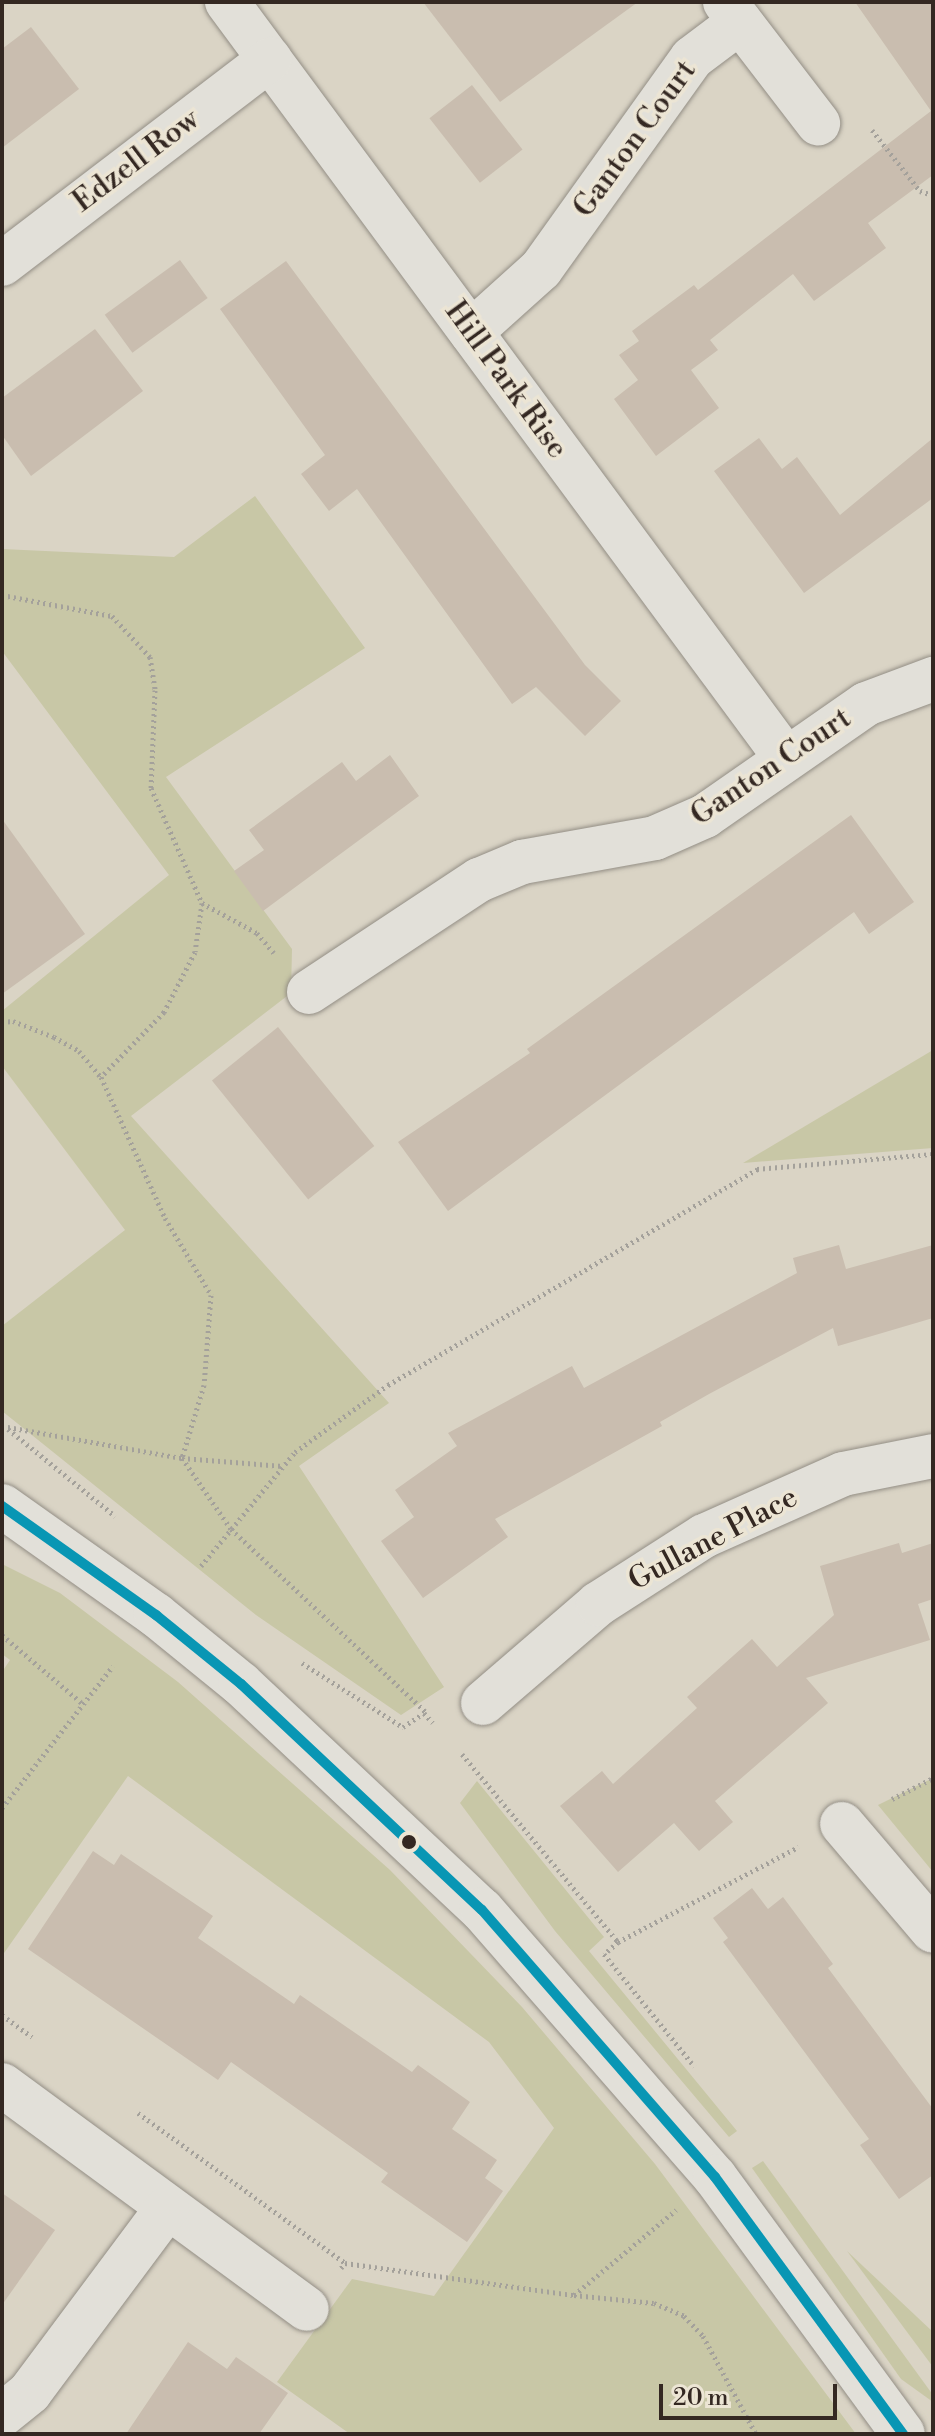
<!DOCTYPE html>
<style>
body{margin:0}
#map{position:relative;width:935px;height:2436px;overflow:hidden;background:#dad4c5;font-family:"Libre Bodoni",serif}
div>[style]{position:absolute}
.green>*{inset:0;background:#c8c7a6}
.building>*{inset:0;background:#c9bdaf;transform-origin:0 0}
.path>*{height:5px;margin-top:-2.5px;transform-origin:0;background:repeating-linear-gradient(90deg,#a4a19b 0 2px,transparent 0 6px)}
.roads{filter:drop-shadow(0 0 2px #938e85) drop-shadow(0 0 2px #938e85)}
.minor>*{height:44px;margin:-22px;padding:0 22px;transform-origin:22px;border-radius:22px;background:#e2e0d9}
.bus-1>*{height:10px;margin:-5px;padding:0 5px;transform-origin:5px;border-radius:5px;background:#0896b4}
.dots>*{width:22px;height:22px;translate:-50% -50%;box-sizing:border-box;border:4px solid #ece5d4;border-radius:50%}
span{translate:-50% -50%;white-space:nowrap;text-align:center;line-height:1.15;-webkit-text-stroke:7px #ece5d4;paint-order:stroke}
.street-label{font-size:30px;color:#342822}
.frame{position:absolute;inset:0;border:4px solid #342822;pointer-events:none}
.scale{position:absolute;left:659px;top:2384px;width:178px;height:36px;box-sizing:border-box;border:4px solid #342822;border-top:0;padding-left:10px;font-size:24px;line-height:28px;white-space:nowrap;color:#342822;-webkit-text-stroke:6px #ece5d4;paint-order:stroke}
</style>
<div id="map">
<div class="green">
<div style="clip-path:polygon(255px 496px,365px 648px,166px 777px,292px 949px,291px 993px,131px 1116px,389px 1403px,299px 1466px,444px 1687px,401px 1715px,256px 1615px,2px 1411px,2px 1326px,125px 1230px,2px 1066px,2px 1011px,169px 875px,2px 651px,2px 549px,174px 557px)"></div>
<div style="clip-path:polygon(933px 1050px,933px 1148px,743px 1163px)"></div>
<div style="clip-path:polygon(2px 1564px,60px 1593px,178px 1682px,390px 1870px,522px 2007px,655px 2164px,856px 2434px,350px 2434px,277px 2382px,352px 2279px,434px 2296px,554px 2128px,489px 2042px,128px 1776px,2px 1956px,2px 1672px,10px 1660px,2px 1654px)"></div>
<div style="clip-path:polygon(933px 1778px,933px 1872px,878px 1805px)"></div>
<div style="clip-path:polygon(477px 1781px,604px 1937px,589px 1951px,737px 2131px,729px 2137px,555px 1931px,460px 1803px)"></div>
<div style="clip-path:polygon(763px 2161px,933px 2395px,933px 2402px,901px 2379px,752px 2168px)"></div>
<div style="clip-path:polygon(847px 2251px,933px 2332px,933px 2367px)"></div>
</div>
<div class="building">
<div style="clip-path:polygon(423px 2px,638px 2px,500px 102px)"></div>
<div style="clip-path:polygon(855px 2px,933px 2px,933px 175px,868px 223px,886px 248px,814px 301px,793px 274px,710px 340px,718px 350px,691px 370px,719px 408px,656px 456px,614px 399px,638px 380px,619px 355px,639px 341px,632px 331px,694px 285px,698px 290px,931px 111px)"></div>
<div style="clip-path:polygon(31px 27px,79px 89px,2px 148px,2px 49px)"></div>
<div style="left:472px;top:85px;width:82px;height:54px;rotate:52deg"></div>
<div style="left:180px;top:260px;width:47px;height:93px;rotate:54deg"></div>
<div style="clip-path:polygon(286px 261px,585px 665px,621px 701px,585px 736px,536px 687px,512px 704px,357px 489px,329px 511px,301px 474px,325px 455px,220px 309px)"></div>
<div style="clip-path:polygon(95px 329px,143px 391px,31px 476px,2px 435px,2px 398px)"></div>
<div style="clip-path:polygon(759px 438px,782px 469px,797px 457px,840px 515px,933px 438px,933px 498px,804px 593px,714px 471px)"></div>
<div style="clip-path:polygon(390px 755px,419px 796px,263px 911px,234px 871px,264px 850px,249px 830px,342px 762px,356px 781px)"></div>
<div style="clip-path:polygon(851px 815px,914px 902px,869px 934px,854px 912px,448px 1211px,398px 1142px,530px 1053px,527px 1049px)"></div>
<div style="clip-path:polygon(2px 819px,85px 934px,2px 994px)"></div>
<div style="left:278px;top:1027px;width:153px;height:85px;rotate:51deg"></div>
<div style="clip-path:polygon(839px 1245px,846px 1269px,933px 1245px,933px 1318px,838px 1346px,833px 1328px,709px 1394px,660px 1422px,662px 1426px,495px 1519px,508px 1537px,423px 1598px,381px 1541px,414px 1517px,395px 1490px,457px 1446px,448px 1433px,572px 1366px,584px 1388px,797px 1273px,793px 1258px)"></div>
<div style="clip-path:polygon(899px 1543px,902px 1553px,933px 1543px,933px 1599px,918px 1604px,930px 1640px,806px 1678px,828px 1703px,715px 1801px,733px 1822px,699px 1851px,674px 1823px,618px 1872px,560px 1806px,602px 1771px,613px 1784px,697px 1708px,687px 1697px,752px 1639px,777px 1667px,834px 1615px,820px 1566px)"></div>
<div style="clip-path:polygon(93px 1851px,114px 1865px,121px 1854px,213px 1916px,198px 1938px,294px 2004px,300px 1995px,412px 2072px,418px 2065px,470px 2102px,452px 2129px,497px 2160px,485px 2178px,503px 2191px,467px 2242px,381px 2182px,388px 2173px,231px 2062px,218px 2080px,28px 1949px)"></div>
<div style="clip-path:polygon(752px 1888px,768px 1909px,783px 1897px,833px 1964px,828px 1968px,933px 2109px,933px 2175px,899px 2199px,860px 2145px,869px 2139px,723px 1942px,728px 1938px,713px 1918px)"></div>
<div style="clip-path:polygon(2px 2193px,55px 2230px,2px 2305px)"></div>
<div style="clip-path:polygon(188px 2342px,227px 2369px,236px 2357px,288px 2393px,259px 2434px,126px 2434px)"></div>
</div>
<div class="path">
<div style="left:872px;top:130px;width:78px;rotate:51.8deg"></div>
<div style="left:920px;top:191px;width:14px;rotate:17deg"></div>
<div style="left:2px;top:595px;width:112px;rotate:10.8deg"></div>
<div style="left:112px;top:616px;width:56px;rotate:47.2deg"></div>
<div style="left:150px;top:657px;width:33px;rotate:81deg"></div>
<div style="left:155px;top:690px;width:98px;rotate:92.3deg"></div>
<div style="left:151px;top:788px;width:126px;rotate:66.1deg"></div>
<div style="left:202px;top:903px;width:49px;rotate:98.1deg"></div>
<div style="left:195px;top:952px;width:68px;rotate:117.3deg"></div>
<div style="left:164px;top:1012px;width:91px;rotate:134.1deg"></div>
<div style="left:101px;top:1077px;width:155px;rotate:65.6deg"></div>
<div style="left:165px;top:1218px;width:90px;rotate:59.1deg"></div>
<div style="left:211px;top:1295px;width:90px;rotate:94.4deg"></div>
<div style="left:204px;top:1385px;width:76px;rotate:106.8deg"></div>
<div style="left:182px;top:1458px;width:101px;rotate:4.5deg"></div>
<div style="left:202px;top:903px;width:63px;rotate:28.6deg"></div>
<div style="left:257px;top:933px;width:26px;rotate:50deg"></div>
<div style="left:2px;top:1022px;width:11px;rotate:-5deg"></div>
<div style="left:13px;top:1021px;width:44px;rotate:21.3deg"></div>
<div style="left:54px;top:1037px;width:29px;rotate:29deg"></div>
<div style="left:79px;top:1051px;width:34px;rotate:50deg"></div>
<div style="left:2px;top:1426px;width:183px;rotate:10.1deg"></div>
<div style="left:182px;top:1458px;width:86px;rotate:55.4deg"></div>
<div style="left:231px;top:1529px;width:267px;rotate:43.2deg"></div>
<div style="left:8px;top:1429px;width:138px;rotate:39.1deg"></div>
<div style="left:201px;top:1566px;width:148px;rotate:-50.5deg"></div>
<div style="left:295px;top:1452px;width:115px;rotate:-35.8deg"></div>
<div style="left:388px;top:1385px;width:428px;rotate:-30.3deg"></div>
<div style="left:757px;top:1169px;width:177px;rotate:-4.9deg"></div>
<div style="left:2px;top:1635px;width:105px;rotate:40.4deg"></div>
<div style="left:302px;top:1663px;width:120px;rotate:32.4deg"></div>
<div style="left:403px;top:1727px;width:25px;rotate:-34deg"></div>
<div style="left:424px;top:1713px;width:13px;rotate:48deg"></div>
<div style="left:462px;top:1754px;width:244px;rotate:50.3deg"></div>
<div style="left:618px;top:1942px;width:18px;rotate:139deg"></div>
<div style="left:604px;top:1954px;width:144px;rotate:51.2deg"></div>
<div style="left:892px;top:1799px;width:46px;rotate:-27.1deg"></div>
<div style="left:2px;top:1808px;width:180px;rotate:-52deg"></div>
<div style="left:618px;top:1942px;width:204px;rotate:-27.8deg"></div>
<div style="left:2px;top:2015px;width:37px;rotate:36deg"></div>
<div style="left:138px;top:2113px;width:256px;rotate:35.9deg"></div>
<div style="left:341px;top:2268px;width:6px;rotate:-51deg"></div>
<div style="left:345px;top:2263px;width:231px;rotate:8deg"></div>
<div style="left:574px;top:2295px;width:133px;rotate:-39.8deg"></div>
<div style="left:574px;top:2295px;width:80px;rotate:5.7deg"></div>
<div style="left:654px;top:2303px;width:33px;rotate:23deg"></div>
<div style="left:684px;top:2316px;width:28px;rotate:46deg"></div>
<div style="left:703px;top:2336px;width:111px;rotate:61.6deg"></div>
</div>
<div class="roads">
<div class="minor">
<div style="left:227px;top:2px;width:939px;rotate:53.53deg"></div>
<div style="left:725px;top:2px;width:153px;rotate:52.5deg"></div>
<div style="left:2px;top:264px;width:337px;rotate:-37.4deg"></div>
<div style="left:471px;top:332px;width:94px;rotate:-42deg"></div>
<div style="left:541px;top:269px;width:259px;rotate:-54.4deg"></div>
<div style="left:692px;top:58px;width:60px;rotate:-36.9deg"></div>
<div style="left:309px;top:992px;width:204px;rotate:-33.4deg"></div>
<div style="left:479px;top:880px;width:47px;rotate:-22.7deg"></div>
<div style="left:522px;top:862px;width:135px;rotate:-10.2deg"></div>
<div style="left:655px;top:838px;width:55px;rotate:-23.7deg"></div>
<div style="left:705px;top:816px;width:196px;rotate:-34.8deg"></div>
<div style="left:866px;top:704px;width:72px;rotate:-20.5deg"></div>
<div style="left:2px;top:1506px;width:189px;rotate:35.3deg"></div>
<div style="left:156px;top:1615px;width:109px;rotate:39.1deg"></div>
<div style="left:241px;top:1684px;width:330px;rotate:43.2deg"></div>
<div style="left:482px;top:1910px;width:354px;rotate:48.9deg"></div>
<div style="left:715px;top:2177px;width:318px;rotate:53.8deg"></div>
<div style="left:483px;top:1703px;width:152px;rotate:-40.7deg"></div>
<div style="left:598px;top:1604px;width:126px;rotate:-32.7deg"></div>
<div style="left:704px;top:1536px;width:152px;rotate:-24deg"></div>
<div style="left:843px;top:1474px;width:92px;rotate:-11.3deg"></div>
<div style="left:842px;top:1824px;width:140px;rotate:49.6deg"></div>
<div style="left:2px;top:2085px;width:378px;rotate:36.3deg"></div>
<div style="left:2px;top:2415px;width:36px;rotate:-39deg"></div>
<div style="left:30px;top:2392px;width:229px;rotate:-53.3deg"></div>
</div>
</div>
<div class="bus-1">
<div style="left:2px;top:1506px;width:189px;rotate:35.3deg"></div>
<div style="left:156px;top:1615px;width:109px;rotate:39.1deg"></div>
<div style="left:241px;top:1684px;width:330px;rotate:43.2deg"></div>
<div style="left:482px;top:1910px;width:354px;rotate:48.9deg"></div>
<div style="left:715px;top:2177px;width:318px;rotate:53.8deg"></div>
</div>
<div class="dots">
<div style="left:409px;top:1842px;background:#342822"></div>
</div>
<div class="street-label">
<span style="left:635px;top:139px;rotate:-54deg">Ganton Court</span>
<span style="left:136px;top:161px;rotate:-37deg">Edzell Row</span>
<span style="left:506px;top:380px;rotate:54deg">Hill Park Rise</span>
<span style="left:771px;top:767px;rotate:-34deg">Ganton Court</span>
<span style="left:713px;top:1539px;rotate:-28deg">Gullane Place</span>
</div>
<div class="frame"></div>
<div class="scale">20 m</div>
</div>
